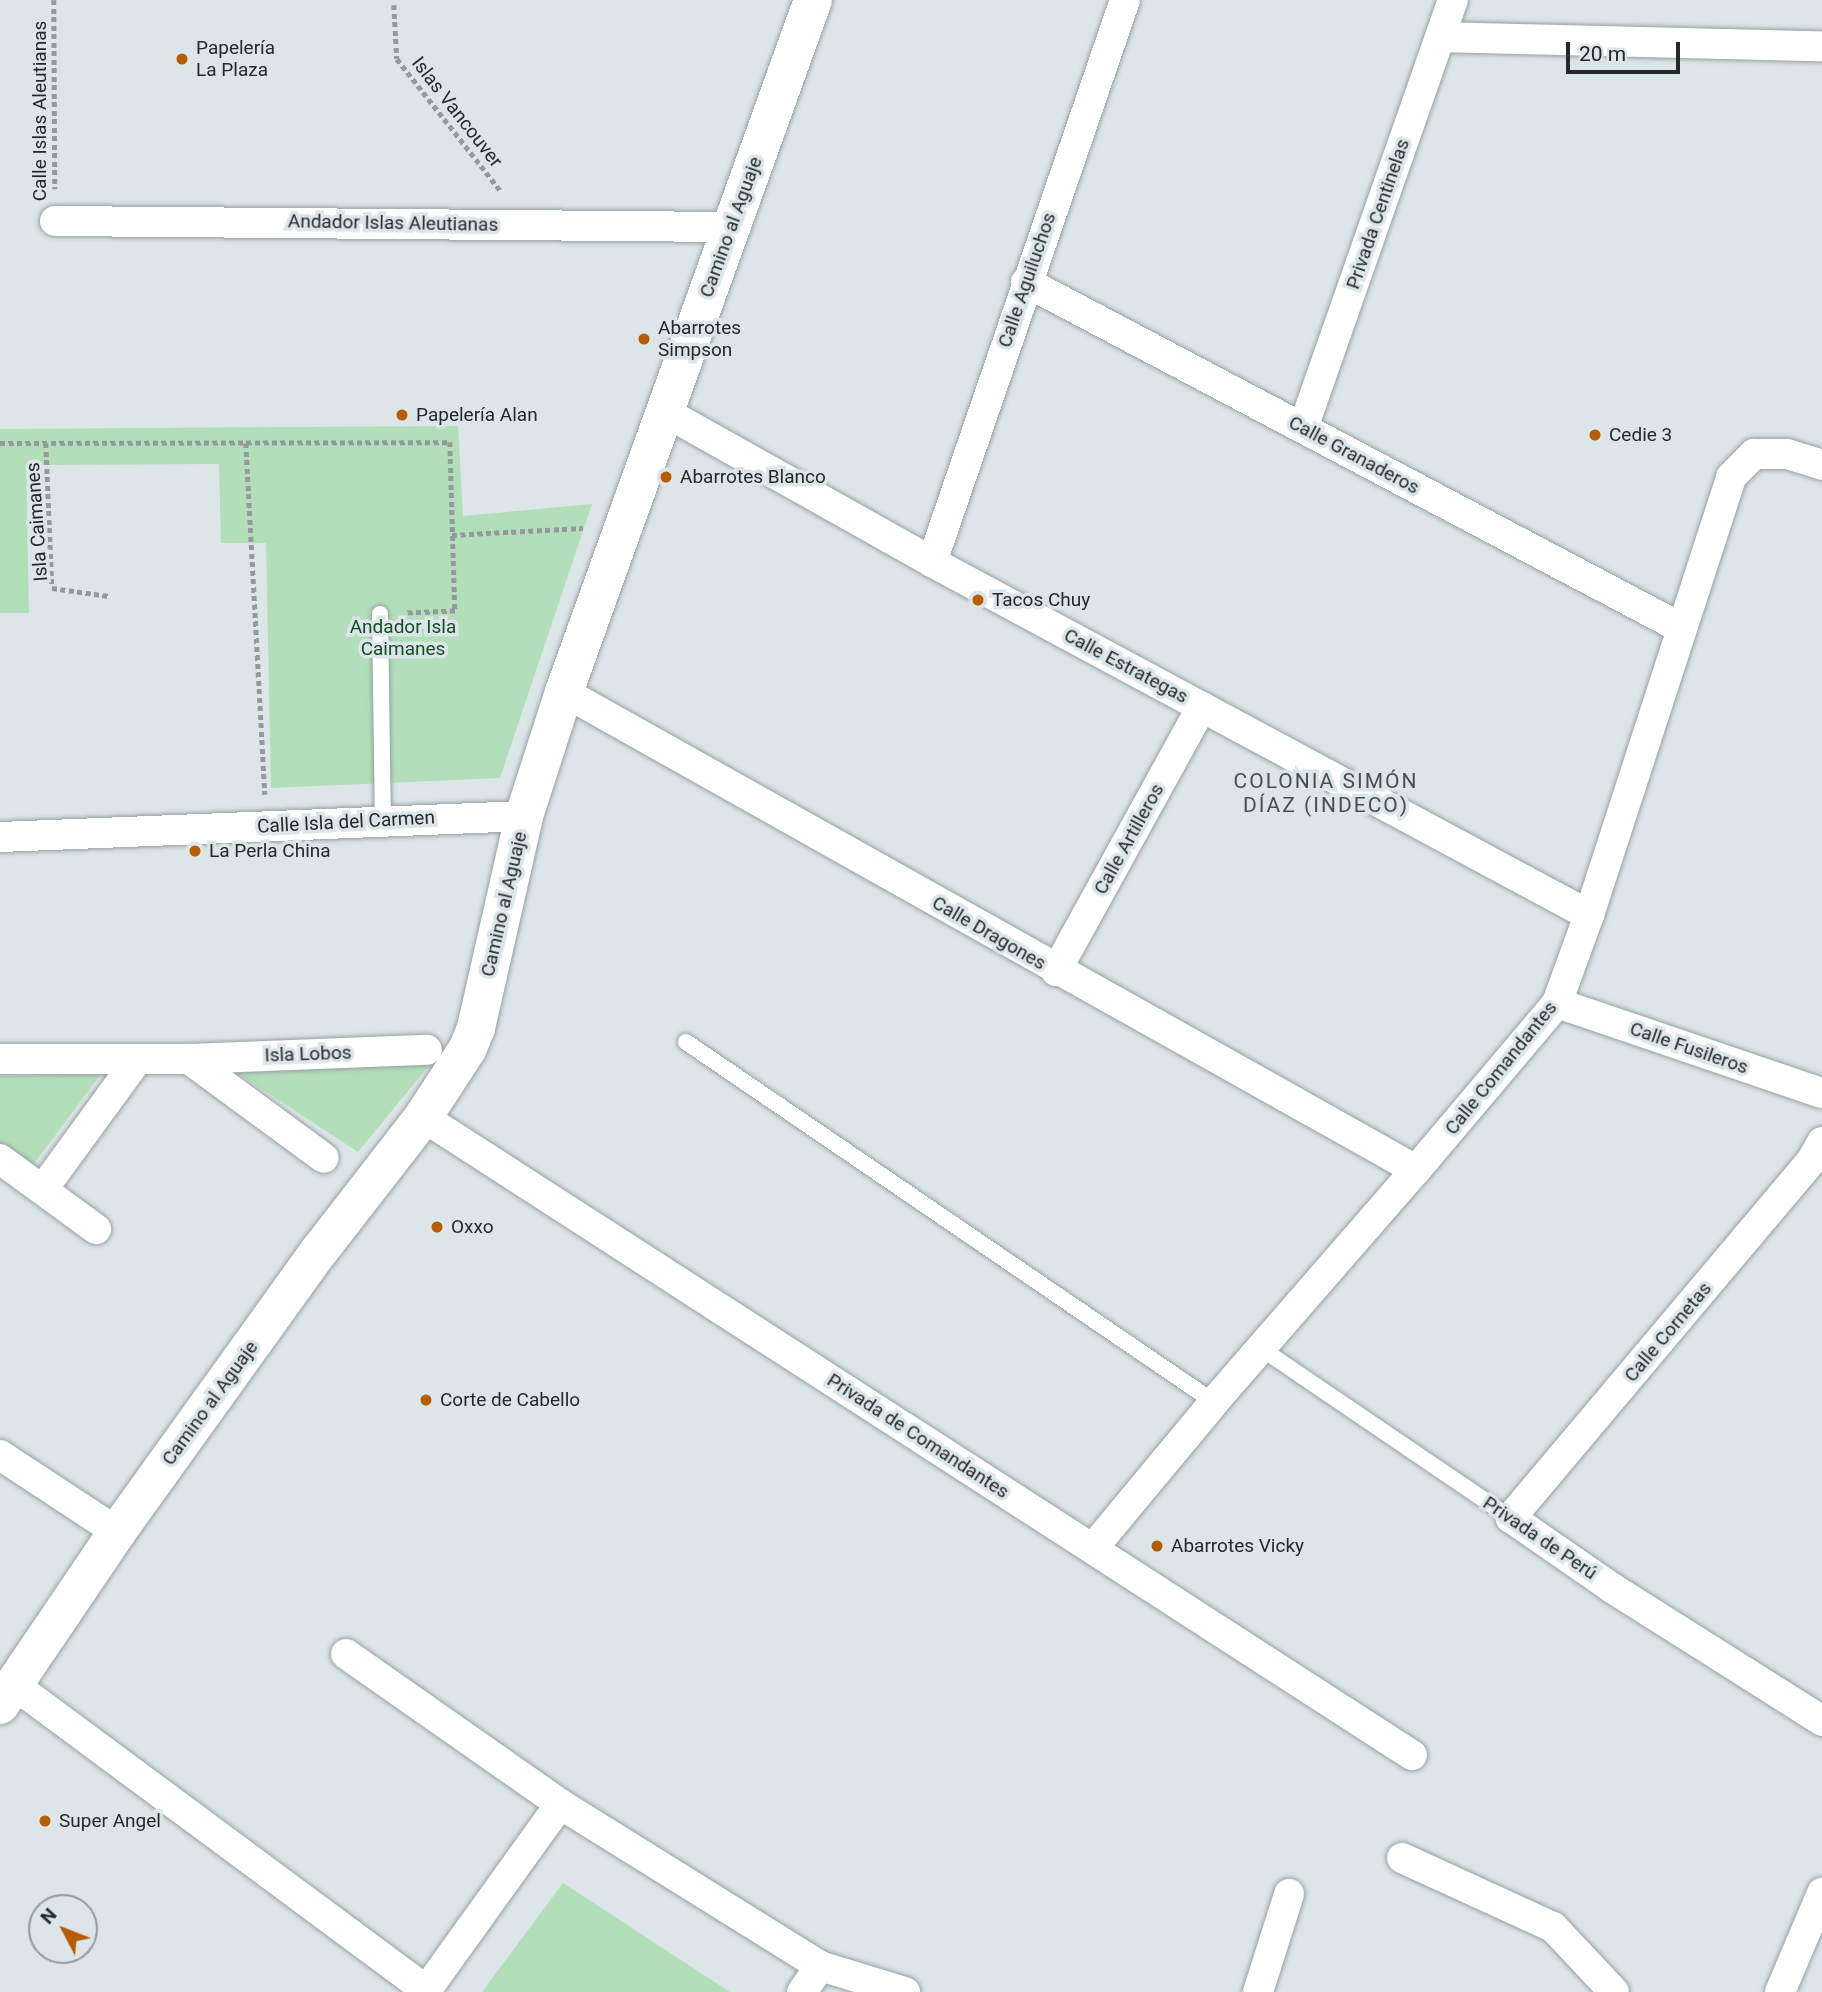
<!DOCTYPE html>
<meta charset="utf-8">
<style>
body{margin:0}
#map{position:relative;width:1822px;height:1992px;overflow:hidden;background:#dce5e8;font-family:Roboto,sans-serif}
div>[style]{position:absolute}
.green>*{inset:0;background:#b2dfba}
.path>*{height:4.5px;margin-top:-2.25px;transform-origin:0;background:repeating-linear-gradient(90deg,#949a9c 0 5px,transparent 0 8.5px)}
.roads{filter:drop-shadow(0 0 2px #97a0a2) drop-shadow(0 0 2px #97a0a2)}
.service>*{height:16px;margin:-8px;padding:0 8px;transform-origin:8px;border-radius:8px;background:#fff}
.minor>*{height:30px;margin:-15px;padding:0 15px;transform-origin:15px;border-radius:15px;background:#fff}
.secondary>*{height:38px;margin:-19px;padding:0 19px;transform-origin:19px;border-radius:19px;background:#fff}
.dots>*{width:19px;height:19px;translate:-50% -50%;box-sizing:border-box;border:4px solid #dce5e8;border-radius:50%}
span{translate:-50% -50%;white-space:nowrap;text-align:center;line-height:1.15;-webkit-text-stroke:7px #dce5e8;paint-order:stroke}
.poi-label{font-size:19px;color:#26292a}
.left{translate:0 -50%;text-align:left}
.street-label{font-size:19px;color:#26292a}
.park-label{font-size:19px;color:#164d27}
.neighbourhood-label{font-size:21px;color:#474f51;letter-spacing:2px}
.north{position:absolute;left:28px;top:1894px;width:70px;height:70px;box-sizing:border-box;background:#dce5e8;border:2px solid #939a9c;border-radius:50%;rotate:312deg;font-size:19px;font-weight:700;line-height:28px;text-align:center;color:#26292a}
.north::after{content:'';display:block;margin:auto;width:24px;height:32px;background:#b75c00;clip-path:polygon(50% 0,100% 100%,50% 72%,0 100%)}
.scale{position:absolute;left:1566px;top:42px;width:114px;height:32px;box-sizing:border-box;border:4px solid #26292a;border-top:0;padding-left:9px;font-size:21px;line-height:24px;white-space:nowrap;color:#26292a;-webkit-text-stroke:5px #dce5e8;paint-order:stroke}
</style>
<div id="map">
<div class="green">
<div style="clip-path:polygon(458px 426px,463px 516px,592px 504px,500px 778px,271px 788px,266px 543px,221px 543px,219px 464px,26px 465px,29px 613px,0 613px,0 429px)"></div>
<div style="clip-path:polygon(436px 1057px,358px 1152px,234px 1071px)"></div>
<div style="clip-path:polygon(101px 1074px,30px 1169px,0 1148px,0 1076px)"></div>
<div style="clip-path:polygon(563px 1883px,730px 1992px,482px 1992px)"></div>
</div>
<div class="path">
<div style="left:54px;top:0;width:189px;rotate:89.7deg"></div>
<div style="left:394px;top:5px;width:54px;rotate:86.8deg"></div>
<div style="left:397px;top:59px;width:168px;rotate:51.8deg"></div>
<div style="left:0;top:443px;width:450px;rotate:-0.1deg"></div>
<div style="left:450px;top:442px;width:169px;rotate:88.3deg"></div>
<div style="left:455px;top:611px;width:49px;rotate:177.7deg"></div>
<div style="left:46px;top:443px;width:145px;rotate:87.6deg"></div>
<div style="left:52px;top:588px;width:57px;rotate:8.1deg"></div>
<div style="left:246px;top:443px;width:352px;rotate:86.9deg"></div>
<div style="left:452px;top:535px;width:131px;rotate:-3.1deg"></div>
</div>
<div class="roads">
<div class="service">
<div style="left:380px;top:614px;width:206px;rotate:89.2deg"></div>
<div style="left:686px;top:1042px;width:639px;rotate:34.29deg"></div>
<div style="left:1262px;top:1349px;width:301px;rotate:34.2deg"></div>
</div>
<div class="minor">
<div style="left:1441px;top:37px;width:381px;rotate:1.4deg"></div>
<div style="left:55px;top:221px;width:676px;rotate:0.51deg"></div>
<div style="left:1026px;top:282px;width:741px;rotate:27.84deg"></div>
<div style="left:665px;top:412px;width:306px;rotate:29.3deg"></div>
<div style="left:932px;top:562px;width:746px;rotate:28.25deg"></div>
<div style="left:1303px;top:428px;width:454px;rotate:-70.7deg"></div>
<div style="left:932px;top:562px;width:594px;rotate:-71.05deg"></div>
<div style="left:564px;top:692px;width:977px;rotate:29.29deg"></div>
<div style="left:0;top:837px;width:524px;rotate:-2.29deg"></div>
<div style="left:1056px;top:971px;width:302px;rotate:-61.1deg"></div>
<div style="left:1557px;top:1003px;width:280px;rotate:18.8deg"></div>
<div style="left:0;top:1059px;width:189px"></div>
<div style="left:189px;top:1059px;width:238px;rotate:-2.2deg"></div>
<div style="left:189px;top:1059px;width:167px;rotate:36.3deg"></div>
<div style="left:423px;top:1117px;width:1177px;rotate:32.83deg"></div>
<div style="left:1822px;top:1142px;width:21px;rotate:119deg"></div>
<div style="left:1812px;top:1160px;width:468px;rotate:130.1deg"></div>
<div style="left:1511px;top:1518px;width:123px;rotate:34.7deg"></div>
<div style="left:1612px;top:1588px;width:249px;rotate:32.3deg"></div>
<div style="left:0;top:1159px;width:119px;rotate:36.1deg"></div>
<div style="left:43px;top:1189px;width:160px;rotate:-53.9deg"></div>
<div style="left:0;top:1455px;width:140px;rotate:33.3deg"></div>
<div style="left:1093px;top:1548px;width:190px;rotate:-50.3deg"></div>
<div style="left:1214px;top:1402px;width:308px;rotate:-49deg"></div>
<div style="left:1416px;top:1170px;width:219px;rotate:-49.8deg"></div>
<div style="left:1557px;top:1003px;width:94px;rotate:-70deg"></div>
<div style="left:1589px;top:915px;width:460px;rotate:-72deg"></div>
<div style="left:1731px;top:477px;width:33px;rotate:-45deg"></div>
<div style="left:1754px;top:454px;width:33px"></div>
<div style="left:1787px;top:454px;width:37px;rotate:17deg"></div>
<div style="left:346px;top:1654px;width:261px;rotate:35deg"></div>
<div style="left:560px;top:1804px;width:306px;rotate:31.9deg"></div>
<div style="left:820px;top:1966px;width:89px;rotate:17deg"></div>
<div style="left:13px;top:1684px;width:514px;rotate:36.54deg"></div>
<div style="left:1402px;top:1858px;width:166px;rotate:24.6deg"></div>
<div style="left:1553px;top:1927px;width:89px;rotate:46.8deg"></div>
<div style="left:425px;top:1992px;width:231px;rotate:-54.3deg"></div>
<div style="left:802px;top:1992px;width:32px;rotate:-55deg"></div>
<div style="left:1258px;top:1992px;width:103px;rotate:-72.4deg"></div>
<div style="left:1780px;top:1992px;width:108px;rotate:-67deg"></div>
</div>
<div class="secondary">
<div style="left:0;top:1705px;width:209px;rotate:-55.9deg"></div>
<div style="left:117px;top:1532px;width:347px;rotate:-54.3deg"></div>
<div style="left:320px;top:1250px;width:168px;rotate:-52.2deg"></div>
<div style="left:423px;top:1117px;width:82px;rotate:-56.9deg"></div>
<div style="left:468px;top:1048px;width:22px;rotate:-68deg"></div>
<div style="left:476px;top:1028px;width:217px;rotate:-77.2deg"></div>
<div style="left:524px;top:816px;width:130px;rotate:-72.1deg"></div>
<div style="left:564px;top:692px;width:735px;rotate:-70.21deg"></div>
</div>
</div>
<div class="dots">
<div style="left:182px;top:59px;background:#b75c00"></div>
<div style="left:644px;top:339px;background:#b75c00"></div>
<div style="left:402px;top:415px;background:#b75c00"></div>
<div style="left:1595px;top:435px;background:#b75c00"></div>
<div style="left:666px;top:477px;background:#b75c00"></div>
<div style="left:978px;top:600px;background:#b75c00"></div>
<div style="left:195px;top:851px;background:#b75c00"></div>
<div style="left:437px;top:1227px;background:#b75c00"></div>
<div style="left:426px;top:1400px;background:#b75c00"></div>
<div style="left:1157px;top:1546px;background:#b75c00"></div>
<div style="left:45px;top:1821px;background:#b75c00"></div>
</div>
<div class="poi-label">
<span class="left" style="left:196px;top:59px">Papelería<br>La Plaza</span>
<span class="left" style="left:658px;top:339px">Abarrotes<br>Simpson</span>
<span class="left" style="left:416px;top:415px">Papelería Alan</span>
<span class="left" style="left:1609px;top:435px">Cedie 3</span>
<span class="left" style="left:680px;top:477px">Abarrotes Blanco</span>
<span class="left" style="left:992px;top:600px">Tacos Chuy</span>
<span class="left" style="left:209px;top:851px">La Perla China</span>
<span class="left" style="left:451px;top:1227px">Oxxo</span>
<span class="left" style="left:440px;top:1400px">Corte de Cabello</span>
<span class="left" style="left:1171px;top:1546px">Abarrotes Vicky</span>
<span class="left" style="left:59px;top:1821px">Super Angel</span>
</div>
<div class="street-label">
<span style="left:40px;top:111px;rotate:-90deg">Calle Islas Aleutianas</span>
<span style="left:457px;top:112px;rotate:52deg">Islas Vancouver</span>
<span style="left:1378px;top:214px;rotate:-71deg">Privada Centinelas</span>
<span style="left:393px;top:223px;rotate:1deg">Andador Islas Aleutianas</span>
<span style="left:731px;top:227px;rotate:-70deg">Camino al Aguaje</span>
<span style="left:1027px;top:280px;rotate:-71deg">Calle Aguiluchos</span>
<span style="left:1354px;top:455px;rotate:28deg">Calle Granaderos</span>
<span style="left:37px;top:522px;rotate:-94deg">Isla Caimanes</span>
<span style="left:1126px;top:666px;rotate:28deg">Calle Estrategas</span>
<span style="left:346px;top:822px;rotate:-3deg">Calle Isla del Carmen</span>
<span style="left:1129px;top:839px;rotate:-61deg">Calle Artilleros</span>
<span style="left:504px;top:904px;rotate:-77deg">Camino al Aguaje</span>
<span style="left:989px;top:933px;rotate:30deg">Calle Dragones</span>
<span style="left:1689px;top:1048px;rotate:19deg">Calle Fusileros</span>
<span style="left:308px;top:1054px;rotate:-2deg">Isla Lobos</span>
<span style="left:1501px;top:1068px;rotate:-51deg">Calle Comandantes</span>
<span style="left:1668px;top:1332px;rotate:-50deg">Calle Cornetas</span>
<span style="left:210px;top:1403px;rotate:-54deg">Camino al Aguaje</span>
<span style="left:918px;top:1436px;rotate:33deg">Privada de Comandantes</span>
<span style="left:1540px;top:1538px;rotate:34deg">Privada de Perú</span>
</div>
<div class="park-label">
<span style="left:403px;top:638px">Andador Isla<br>Caimanes</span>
</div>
<div class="neighbourhood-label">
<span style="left:1326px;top:793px">COLONIA SIMÓN<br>DÍAZ (INDECO)</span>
</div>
<div class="north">N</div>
<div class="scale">20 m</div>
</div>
